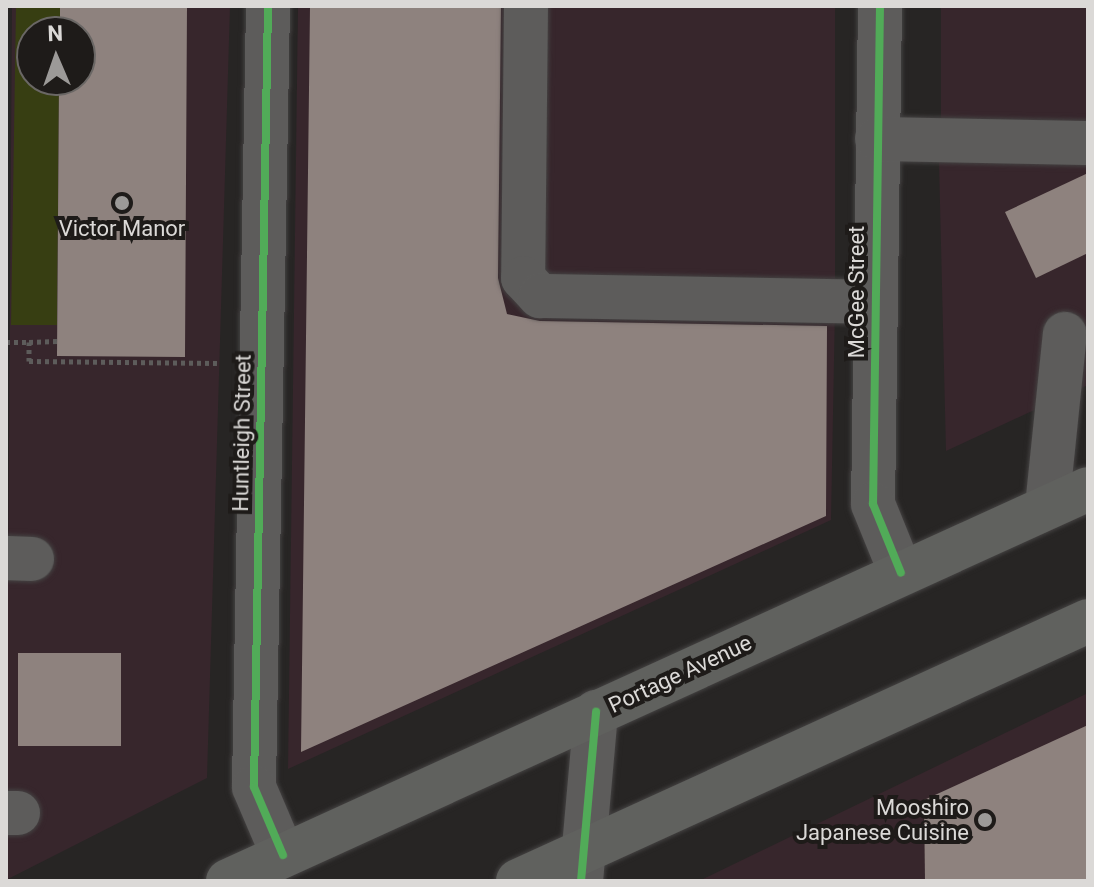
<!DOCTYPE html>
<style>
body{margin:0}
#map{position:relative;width:1094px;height:887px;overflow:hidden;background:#272524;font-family:Roboto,sans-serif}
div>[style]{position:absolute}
.commercial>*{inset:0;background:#37262c;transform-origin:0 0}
.green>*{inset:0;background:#373e12}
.building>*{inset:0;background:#8e827e;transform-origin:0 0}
.path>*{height:5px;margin-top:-2.5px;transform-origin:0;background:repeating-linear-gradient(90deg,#5d5c5b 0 4px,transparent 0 8px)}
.roads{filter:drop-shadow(0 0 2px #444242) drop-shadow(0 0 2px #444242)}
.minor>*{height:44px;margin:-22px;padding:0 22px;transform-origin:22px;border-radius:22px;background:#5d5c5b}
.major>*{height:44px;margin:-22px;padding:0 22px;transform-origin:22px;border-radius:22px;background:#60615e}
.cycleway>*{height:8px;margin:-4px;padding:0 4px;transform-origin:4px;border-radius:4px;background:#51ab58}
.dots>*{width:22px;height:22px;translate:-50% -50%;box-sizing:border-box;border:4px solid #1e1b19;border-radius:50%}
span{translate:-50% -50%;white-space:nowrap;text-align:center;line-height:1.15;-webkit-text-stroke:8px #1e1b19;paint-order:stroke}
.poi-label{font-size:22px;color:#dbd9d7}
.right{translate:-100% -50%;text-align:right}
.street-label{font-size:22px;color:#dbd9d7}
.frame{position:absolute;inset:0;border:8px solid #dbd9d7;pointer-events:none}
.north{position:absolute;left:16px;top:16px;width:80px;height:80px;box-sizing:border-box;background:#1e1b19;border:2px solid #6a6765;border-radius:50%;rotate:358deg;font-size:22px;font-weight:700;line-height:32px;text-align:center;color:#dbd9d7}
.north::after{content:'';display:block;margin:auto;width:28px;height:36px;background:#9c9a98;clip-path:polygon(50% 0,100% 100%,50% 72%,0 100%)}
</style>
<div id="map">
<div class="commercial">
<div style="clip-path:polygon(evenodd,12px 6px,230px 6px,207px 778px,6px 880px,12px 6px,32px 32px,80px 32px,80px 80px,32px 80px,32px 32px)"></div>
<div style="clip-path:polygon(298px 6px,835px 6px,835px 307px,831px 520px,288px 769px)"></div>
<div style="left:941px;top:6px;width:147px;height:128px"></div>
<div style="clip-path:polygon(1088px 158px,1088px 385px,946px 451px,939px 162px)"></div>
<div style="clip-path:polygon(1088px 693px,1088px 881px,699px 881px)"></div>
</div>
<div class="green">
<div style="clip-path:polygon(16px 6px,60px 6px,60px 32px,32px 32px,32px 80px,59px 80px,57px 325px,11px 325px)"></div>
</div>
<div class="building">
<div style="clip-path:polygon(60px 6px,187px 6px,185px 357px,57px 356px,59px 80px,80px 80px,80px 32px,60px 32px)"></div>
<div style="clip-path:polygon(310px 6px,501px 6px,498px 278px,507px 314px,540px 321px,827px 326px,826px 516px,301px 752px)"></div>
<div style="clip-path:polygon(1088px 173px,1088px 253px,1036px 278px,1005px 212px)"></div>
<div style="left:121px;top:653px;width:93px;height:103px;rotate:90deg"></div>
<div style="clip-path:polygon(1088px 725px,1088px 881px,925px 881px,924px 800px)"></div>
</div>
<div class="path">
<div style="left:6px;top:342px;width:23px"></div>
<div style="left:29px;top:342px;width:19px;rotate:90deg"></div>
<div style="left:29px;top:361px;width:188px;rotate:0.6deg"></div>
<div style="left:29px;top:342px;width:28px;rotate:-2deg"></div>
</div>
<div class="roads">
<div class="minor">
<div style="left:268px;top:6px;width:781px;rotate:91.03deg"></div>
<div style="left:254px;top:787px;width:74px;rotate:66.9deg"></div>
<div style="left:526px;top:6px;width:272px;rotate:90.6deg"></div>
<div style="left:523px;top:278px;width:25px;rotate:47deg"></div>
<div style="left:540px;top:296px;width:335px;rotate:1deg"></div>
<div style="left:880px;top:6px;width:498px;rotate:90.8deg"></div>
<div style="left:873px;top:504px;width:74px;rotate:67.9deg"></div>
<div style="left:877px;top:139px;width:211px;rotate:1.1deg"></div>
<div style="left:1047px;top:507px;width:174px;rotate:-84.1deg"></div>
<div style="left:6px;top:558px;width:26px;rotate:2deg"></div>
<div style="left:6px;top:813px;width:12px"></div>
<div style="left:581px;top:881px;width:170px;rotate:-84.9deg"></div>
</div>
<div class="major">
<div style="left:228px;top:881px;width:945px;rotate:-24.5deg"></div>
<div style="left:518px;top:881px;width:626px;rotate:-24.52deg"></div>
</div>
</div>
<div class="cycleway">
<div style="left:268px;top:6px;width:781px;rotate:91.03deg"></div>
<div style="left:254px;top:787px;width:74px;rotate:66.9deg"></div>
<div style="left:880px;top:6px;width:498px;rotate:90.8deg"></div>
<div style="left:873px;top:504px;width:74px;rotate:67.9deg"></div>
<div style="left:581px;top:881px;width:170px;rotate:-84.9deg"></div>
</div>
<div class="dots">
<div style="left:122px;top:203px;background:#9c9a98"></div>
<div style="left:985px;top:820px;background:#9c9a98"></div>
</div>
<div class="poi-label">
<span style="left:122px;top:229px">Victor Manor</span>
<span class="right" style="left:969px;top:820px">Mooshiro<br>Japanese Cuisine</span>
</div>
<div class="street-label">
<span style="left:857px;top:292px;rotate:-90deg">McGee Street</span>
<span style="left:242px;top:433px;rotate:-89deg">Huntleigh Street</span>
<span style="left:680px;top:674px;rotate:-25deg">Portage Avenue</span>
</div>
<div class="frame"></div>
<div class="north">N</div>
</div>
